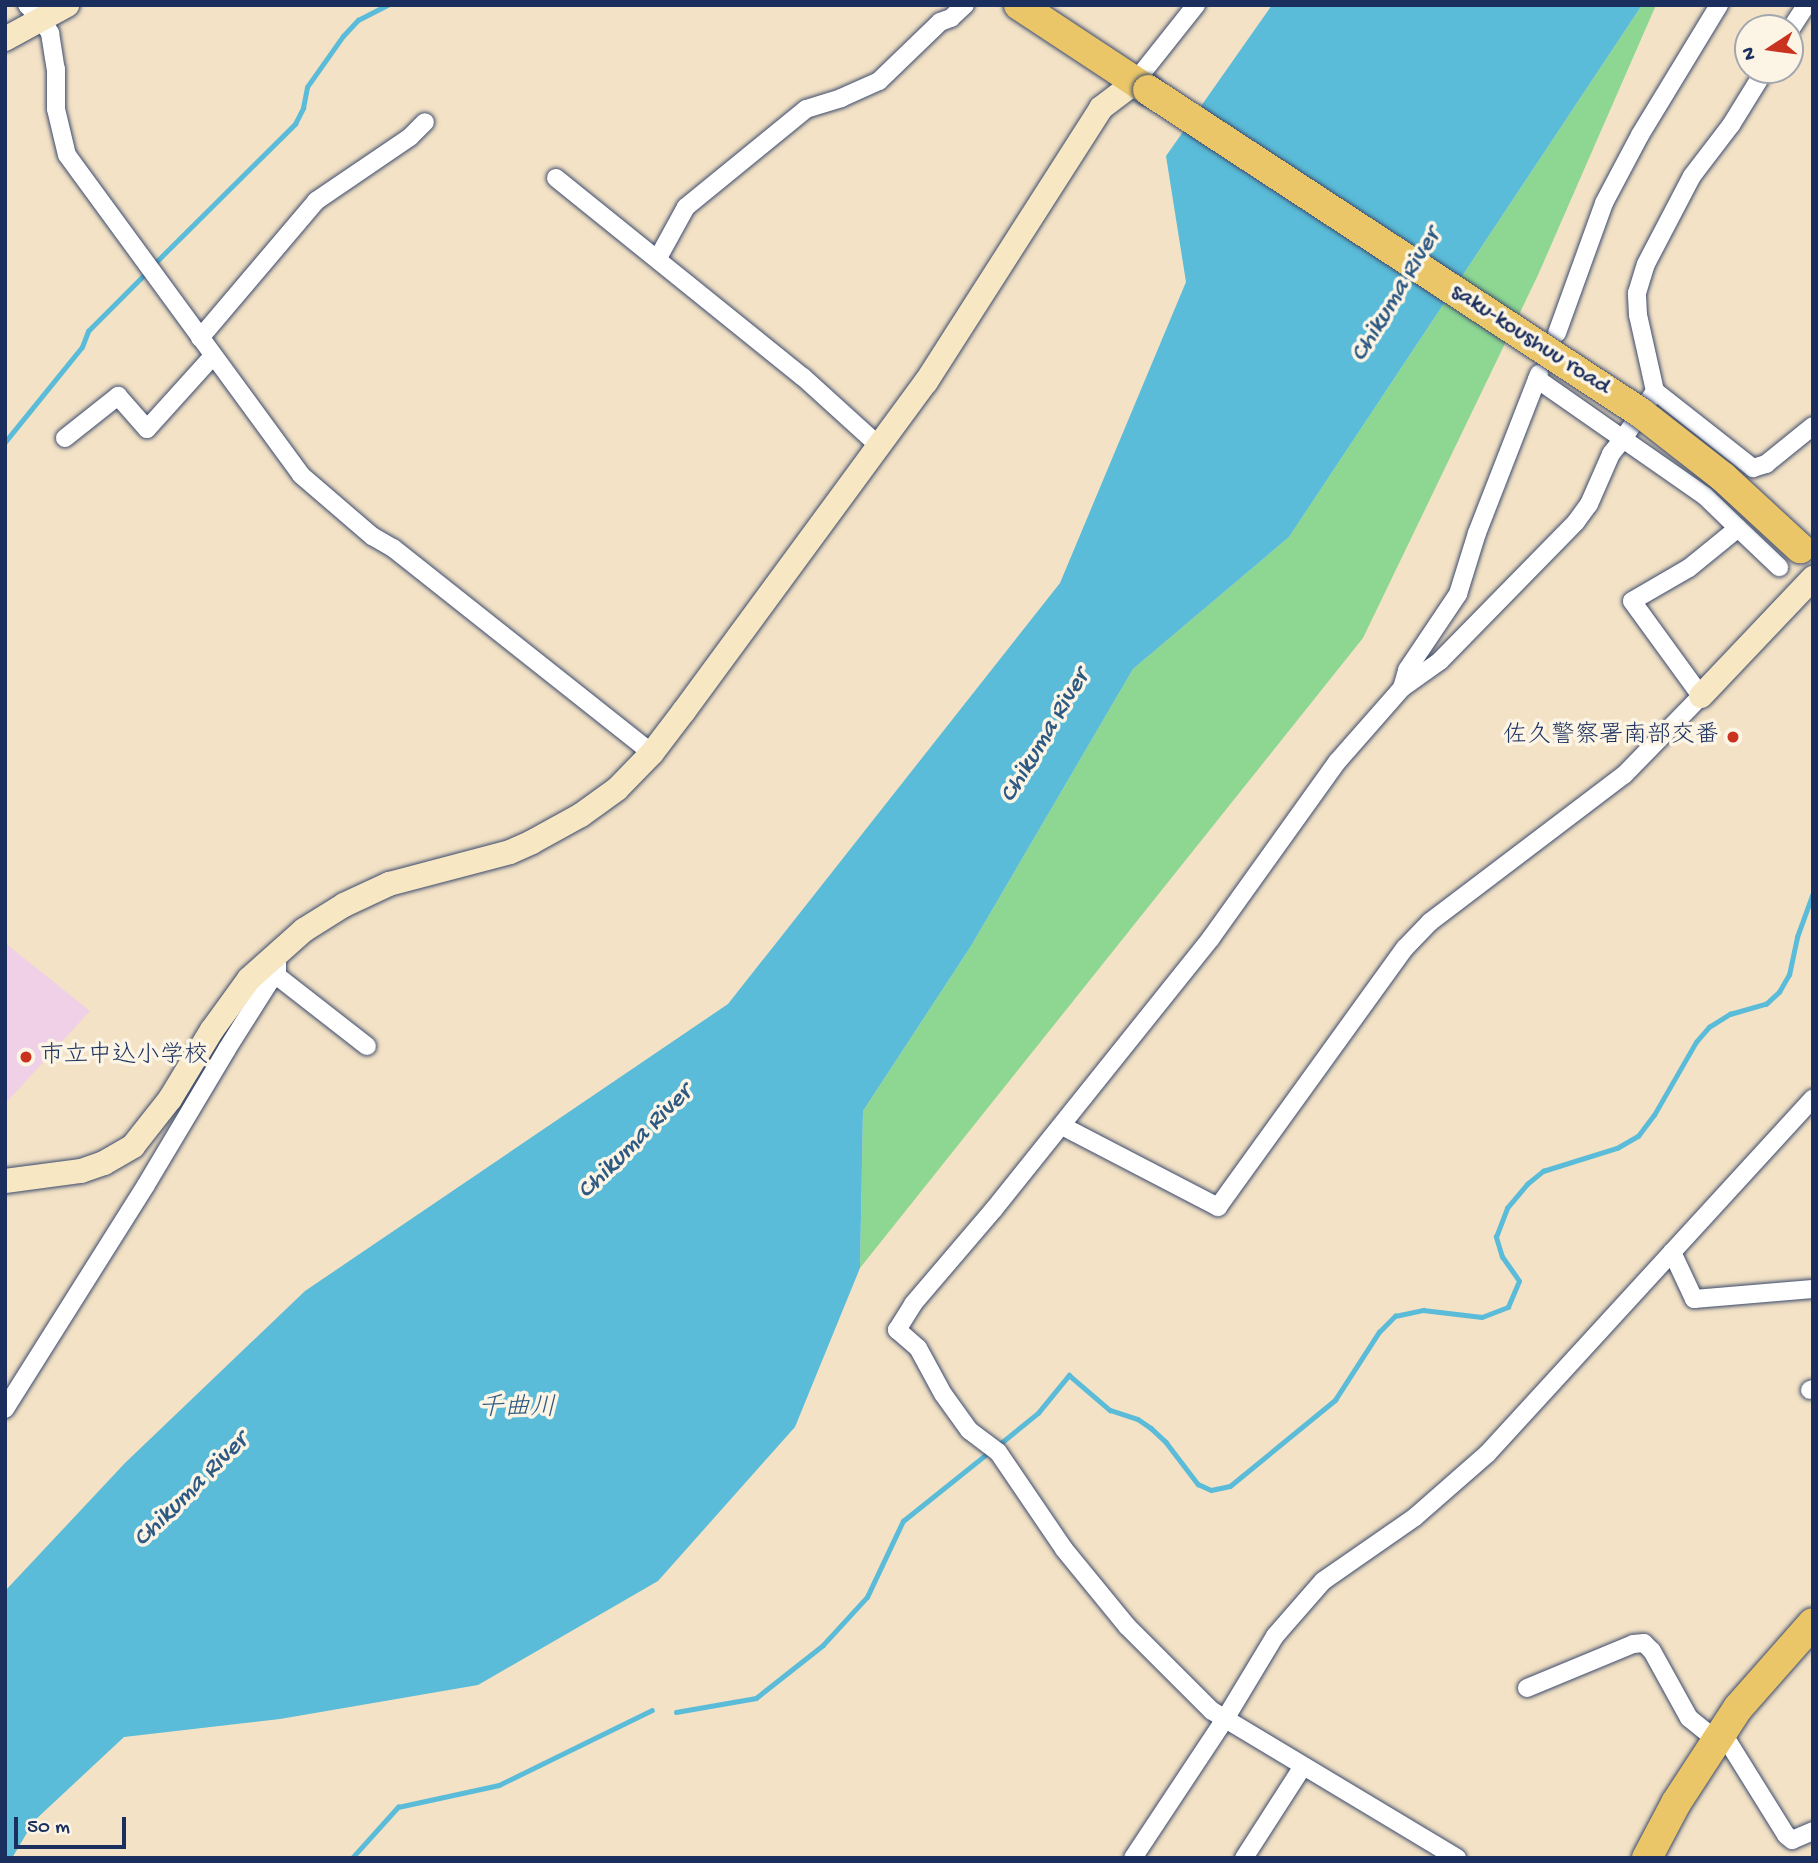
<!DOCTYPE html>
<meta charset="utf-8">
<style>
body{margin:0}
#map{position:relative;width:1818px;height:1863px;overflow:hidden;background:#f3e2c5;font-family:"Gochi Hand","Klee One",sans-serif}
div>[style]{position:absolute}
.built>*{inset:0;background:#efd0e6}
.green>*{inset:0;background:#8dd793}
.water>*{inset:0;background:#5abcd8}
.stream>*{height:4.5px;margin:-2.25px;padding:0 2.25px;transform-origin:2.25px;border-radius:2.25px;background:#5abcd8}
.roads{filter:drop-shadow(0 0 2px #3b4a6d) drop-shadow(0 0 2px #3b4a6d)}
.street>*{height:18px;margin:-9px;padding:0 9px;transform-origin:9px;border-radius:9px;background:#fff}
.secondary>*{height:24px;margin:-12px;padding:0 12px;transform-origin:12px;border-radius:12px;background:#f7e8c3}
.highway>*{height:30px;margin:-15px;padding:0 15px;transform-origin:15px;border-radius:15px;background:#ebc669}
.bridges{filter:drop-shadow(0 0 2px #3b4a6d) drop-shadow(0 0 2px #3b4a6d)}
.highway-bridge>*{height:30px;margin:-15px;padding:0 15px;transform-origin:15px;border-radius:15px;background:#ebc669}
.dots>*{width:19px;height:19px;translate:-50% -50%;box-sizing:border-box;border:4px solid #fcf5e5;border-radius:50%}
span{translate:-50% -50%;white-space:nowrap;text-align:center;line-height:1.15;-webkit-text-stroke:7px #fcf5e5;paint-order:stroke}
.street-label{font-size:24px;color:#1b2f5e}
.poi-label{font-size:24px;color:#1b2f5e}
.right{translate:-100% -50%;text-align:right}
.left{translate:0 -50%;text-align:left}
.water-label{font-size:26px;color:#2e5983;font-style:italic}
.frame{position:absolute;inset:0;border:7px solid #1b2f5e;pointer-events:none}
.north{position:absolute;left:1734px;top:14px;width:70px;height:70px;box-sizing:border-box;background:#fcf5e5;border:2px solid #a2a6af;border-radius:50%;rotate:257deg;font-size:19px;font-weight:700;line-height:28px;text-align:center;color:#1b2f5e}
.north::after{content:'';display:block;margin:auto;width:24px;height:32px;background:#c8321e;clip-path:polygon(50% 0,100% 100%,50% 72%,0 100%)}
.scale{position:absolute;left:14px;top:1817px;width:112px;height:32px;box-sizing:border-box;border:4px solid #1b2f5e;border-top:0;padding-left:9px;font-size:21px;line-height:24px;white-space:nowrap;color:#1b2f5e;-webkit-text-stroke:5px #fcf5e5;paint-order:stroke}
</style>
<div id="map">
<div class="built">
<div style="clip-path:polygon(5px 943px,90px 1011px,5px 1104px)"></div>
</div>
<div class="green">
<div style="clip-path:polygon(1642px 5px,1656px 5px,1538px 275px,1363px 638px,860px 1268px,863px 1111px,971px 946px,1133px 669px,1289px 537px)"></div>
</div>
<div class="water">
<div style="clip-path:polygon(1272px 5px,1642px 5px,1289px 537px,1133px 669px,971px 946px,863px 1111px,860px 1268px,795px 1427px,658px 1581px,478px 1685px,280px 1719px,124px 1737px,34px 1821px,12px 1858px,5px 1858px,5px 1591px,125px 1463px,305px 1291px,728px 1004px,1060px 583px,1186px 282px,1166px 156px)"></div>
</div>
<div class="stream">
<div style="left:154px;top:264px;width:199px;rotate:-44.8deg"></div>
<div style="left:295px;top:124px;width:18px;rotate:-63deg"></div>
<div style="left:303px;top:108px;width:21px;rotate:-79deg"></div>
<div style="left:307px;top:87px;width:62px;rotate:-54.8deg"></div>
<div style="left:343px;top:36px;width:22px;rotate:-47deg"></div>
<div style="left:358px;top:20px;width:34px;rotate:-27deg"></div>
<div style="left:5px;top:442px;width:122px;rotate:-51deg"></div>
<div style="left:82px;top:347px;width:17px;rotate:-69deg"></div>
<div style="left:88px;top:331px;width:85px;rotate:-45deg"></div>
<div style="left:996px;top:1447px;width:54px;rotate:-39deg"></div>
<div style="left:1038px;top:1413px;width:49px;rotate:-50.8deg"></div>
<div style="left:1069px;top:1375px;width:54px;rotate:40.5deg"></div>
<div style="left:1110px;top:1410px;width:29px;rotate:18deg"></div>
<div style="left:1138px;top:1419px;width:16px;rotate:35deg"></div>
<div style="left:1151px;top:1428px;width:21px;rotate:43deg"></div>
<div style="left:1166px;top:1442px;width:53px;rotate:52.7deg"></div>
<div style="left:1198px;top:1484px;width:14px;rotate:25deg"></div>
<div style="left:1211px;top:1490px;width:19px;rotate:-12deg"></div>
<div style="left:1230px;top:1486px;width:136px;rotate:-39.3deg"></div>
<div style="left:1335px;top:1400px;width:81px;rotate:-57.1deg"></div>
<div style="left:1379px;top:1332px;width:23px;rotate:-45deg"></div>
<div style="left:1395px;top:1316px;width:29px;rotate:-12deg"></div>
<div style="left:1423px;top:1310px;width:59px;rotate:6.8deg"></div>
<div style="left:1482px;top:1317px;width:28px;rotate:-21deg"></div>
<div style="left:1508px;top:1307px;width:28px;rotate:-67deg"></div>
<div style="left:1519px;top:1281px;width:29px;rotate:-125deg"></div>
<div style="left:1502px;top:1257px;width:21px;rotate:-107deg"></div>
<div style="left:1496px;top:1237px;width:31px;rotate:-69deg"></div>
<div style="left:1507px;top:1208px;width:31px;rotate:-50deg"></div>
<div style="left:1527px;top:1184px;width:21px;rotate:-39deg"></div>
<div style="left:1543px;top:1171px;width:77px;rotate:-17.3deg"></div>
<div style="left:1617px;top:1148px;width:24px;rotate:-30deg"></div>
<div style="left:1638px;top:1136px;width:26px;rotate:-53deg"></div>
<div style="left:1654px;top:1115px;width:84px;rotate:-60.1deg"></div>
<div style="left:1696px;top:1042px;width:20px;rotate:-49deg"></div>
<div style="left:1709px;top:1027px;width:25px;rotate:-32deg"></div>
<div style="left:1730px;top:1014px;width:37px;rotate:-16deg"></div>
<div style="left:1766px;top:1004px;width:18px;rotate:-43deg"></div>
<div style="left:1779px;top:992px;width:20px;rotate:-60deg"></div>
<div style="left:1789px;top:975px;width:39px;rotate:-78deg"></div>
<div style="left:1797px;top:937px;width:47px;rotate:-70deg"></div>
<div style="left:676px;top:1712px;width:81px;rotate:-9.9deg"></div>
<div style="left:756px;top:1698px;width:85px;rotate:-38.3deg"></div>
<div style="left:823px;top:1645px;width:65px;rotate:-47.5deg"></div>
<div style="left:867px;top:1597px;width:84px;rotate:-64.7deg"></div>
<div style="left:903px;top:1521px;width:110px;rotate:-38.7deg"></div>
<div style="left:352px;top:1858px;width:69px;rotate:-48deg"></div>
<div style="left:398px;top:1807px;width:103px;rotate:-12.3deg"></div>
<div style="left:499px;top:1785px;width:170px;rotate:-26.1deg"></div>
</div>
<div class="roads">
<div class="street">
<div style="left:27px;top:5px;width:20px;rotate:45deg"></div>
<div style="left:41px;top:19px;width:17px;rotate:57deg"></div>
<div style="left:50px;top:33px;width:36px;rotate:81deg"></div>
<div style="left:56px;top:69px;width:40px;rotate:90deg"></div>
<div style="left:56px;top:109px;width:47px;rotate:76.6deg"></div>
<div style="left:67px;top:155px;width:396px;rotate:53.8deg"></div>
<div style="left:301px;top:475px;width:94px;rotate:40.7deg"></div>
<div style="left:372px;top:536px;width:24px;rotate:30deg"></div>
<div style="left:393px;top:548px;width:330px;rotate:38.4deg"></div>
<div style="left:1790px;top:30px;width:30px;rotate:-57deg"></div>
<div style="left:1134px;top:83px;width:100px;rotate:-51.5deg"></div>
<div style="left:556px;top:178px;width:317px;rotate:38.9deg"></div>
<div style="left:803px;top:377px;width:101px;rotate:42.2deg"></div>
<div style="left:658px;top:258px;width:58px;rotate:-61.2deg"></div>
<div style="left:686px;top:207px;width:155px;rotate:-39.2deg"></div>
<div style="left:806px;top:109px;width:37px;rotate:-17deg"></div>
<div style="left:841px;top:98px;width:42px;rotate:-24.1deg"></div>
<div style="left:879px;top:81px;width:85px;rotate:-44deg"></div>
<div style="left:940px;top:22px;width:12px;rotate:-20deg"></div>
<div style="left:951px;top:18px;width:19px;rotate:-43deg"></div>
<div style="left:1557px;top:333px;width:138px;rotate:-70.1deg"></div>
<div style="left:1604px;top:203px;width:77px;rotate:-62.1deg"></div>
<div style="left:1640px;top:135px;width:152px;rotate:-58.7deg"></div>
<div style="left:200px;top:338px;width:180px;rotate:-49.7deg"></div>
<div style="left:316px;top:201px;width:114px;rotate:-34.2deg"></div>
<div style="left:410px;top:137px;width:21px;rotate:-45deg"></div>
<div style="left:1537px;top:379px;width:105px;rotate:34.9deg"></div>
<div style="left:1623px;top:439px;width:58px;rotate:-56.3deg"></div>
<div style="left:1655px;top:391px;width:78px;rotate:-102.6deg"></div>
<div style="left:1638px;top:315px;width:22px;rotate:-93deg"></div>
<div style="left:1637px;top:293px;width:30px;rotate:-73deg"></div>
<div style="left:1646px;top:264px;width:99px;rotate:-62.4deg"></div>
<div style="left:1692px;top:176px;width:64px;rotate:-52.6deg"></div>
<div style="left:1731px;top:125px;width:65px;rotate:-58.3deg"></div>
<div style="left:1655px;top:391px;width:125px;rotate:38.2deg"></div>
<div style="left:1753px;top:468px;width:14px;rotate:-17deg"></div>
<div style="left:1766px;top:464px;width:60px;rotate:-39deg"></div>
<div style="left:65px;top:438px;width:68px;rotate:-38.4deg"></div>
<div style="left:118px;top:396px;width:44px;rotate:48.7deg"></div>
<div style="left:147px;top:429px;width:98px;rotate:-47.9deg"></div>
<div style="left:1738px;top:528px;width:57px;rotate:43.6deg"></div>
<div style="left:277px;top:976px;width:114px;rotate:37.9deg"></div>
<div style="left:1062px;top:1126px;width:176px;rotate:27.4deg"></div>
<div style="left:1218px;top:1207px;width:319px;rotate:-54.2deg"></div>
<div style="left:1405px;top:948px;width:36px;rotate:-46deg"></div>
<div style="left:1430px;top:922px;width:243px;rotate:-37.2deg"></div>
<div style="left:1624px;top:775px;width:110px;rotate:-45.7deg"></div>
<div style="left:1701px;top:696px;width:117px;rotate:-126deg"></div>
<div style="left:1632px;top:601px;width:66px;rotate:-30.1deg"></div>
<div style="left:1689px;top:568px;width:63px;rotate:-39.2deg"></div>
<div style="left:1738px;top:528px;width:46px;rotate:-135.9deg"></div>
<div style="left:1705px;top:496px;width:100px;rotate:-145.2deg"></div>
<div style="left:1623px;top:439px;width:19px;rotate:129deg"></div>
<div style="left:1611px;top:454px;width:55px;rotate:113.7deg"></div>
<div style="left:1589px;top:504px;width:22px;rotate:126deg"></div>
<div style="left:1576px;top:522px;width:194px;rotate:134.4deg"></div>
<div style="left:1440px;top:661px;width:47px;rotate:144.6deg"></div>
<div style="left:1672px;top:1252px;width:52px;rotate:64.9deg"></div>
<div style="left:1694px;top:1299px;width:119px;rotate:-4.8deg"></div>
<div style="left:1810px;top:1390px;width:3px;rotate:-18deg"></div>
<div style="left:5px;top:1409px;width:265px;rotate:-57.8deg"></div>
<div style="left:146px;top:1185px;width:158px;rotate:-59.2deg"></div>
<div style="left:227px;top:1049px;width:80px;rotate:-57.7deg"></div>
<div style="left:270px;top:981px;width:9px;rotate:-36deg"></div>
<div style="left:277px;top:976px;width:24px;rotate:-90deg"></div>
<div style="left:1527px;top:1688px;width:115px;rotate:-22.5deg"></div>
<div style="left:1633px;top:1644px;width:11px;rotate:-5deg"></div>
<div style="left:1644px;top:1643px;width:11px;rotate:45deg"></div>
<div style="left:1652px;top:1651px;width:77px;rotate:61.1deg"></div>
<div style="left:1689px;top:1718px;width:35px;rotate:39deg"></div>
<div style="left:1722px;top:1732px;width:121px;rotate:58.1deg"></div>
<div style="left:1786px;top:1835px;width:8px;rotate:40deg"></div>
<div style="left:1792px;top:1840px;width:23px;rotate:-23deg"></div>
<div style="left:1133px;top:1858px;width:167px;rotate:-56.5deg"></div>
<div style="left:1225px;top:1719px;width:97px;rotate:-58.9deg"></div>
<div style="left:1275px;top:1636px;width:73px;rotate:-48.9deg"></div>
<div style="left:1323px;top:1581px;width:112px;rotate:-34.8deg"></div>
<div style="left:1415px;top:1517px;width:97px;rotate:-41.2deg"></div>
<div style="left:1488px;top:1453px;width:481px;rotate:-47.5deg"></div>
<div style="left:1244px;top:1858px;width:109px;rotate:-57.3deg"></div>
<div style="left:1457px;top:1858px;width:286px;rotate:-149deg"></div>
<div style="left:1212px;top:1711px;width:120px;rotate:-135deg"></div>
<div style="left:1127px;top:1626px;width:99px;rotate:-129.3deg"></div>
<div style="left:1064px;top:1549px;width:117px;rotate:-124.2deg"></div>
<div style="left:998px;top:1452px;width:36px;rotate:-143deg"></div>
<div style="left:969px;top:1430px;width:44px;rotate:-125.8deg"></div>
<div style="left:943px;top:1394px;width:52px;rotate:-118.5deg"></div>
<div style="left:918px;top:1348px;width:28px;rotate:-139deg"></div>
<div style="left:897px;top:1330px;width:31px;rotate:-58deg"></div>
<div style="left:913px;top:1304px;width:125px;rotate:-49.5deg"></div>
<div style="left:994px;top:1209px;width:347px;rotate:-51.3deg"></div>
<div style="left:1211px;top:938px;width:216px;rotate:-54.4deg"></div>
<div style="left:1337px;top:762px;width:98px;rotate:-48.7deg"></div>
<div style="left:1402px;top:688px;width:19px;rotate:-74deg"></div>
<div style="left:1407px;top:670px;width:92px;rotate:-56.1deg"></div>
<div style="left:1458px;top:594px;width:64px;rotate:-72.7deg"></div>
<div style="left:1477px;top:533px;width:171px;rotate:-68.7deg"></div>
</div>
<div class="secondary">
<div style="left:5px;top:39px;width:71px;rotate:-28.7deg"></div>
<div style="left:1701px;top:696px;width:163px;rotate:-46.5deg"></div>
<div style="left:5px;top:1181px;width:77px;rotate:-7.5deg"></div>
<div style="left:81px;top:1171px;width:24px;rotate:-19deg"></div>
<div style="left:104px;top:1163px;width:34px;rotate:-30deg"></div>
<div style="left:133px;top:1146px;width:60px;rotate:-51.8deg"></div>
<div style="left:170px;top:1099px;width:81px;rotate:-58.7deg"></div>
<div style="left:212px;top:1030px;width:63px;rotate:-54deg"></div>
<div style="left:249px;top:979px;width:74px;rotate:-41.7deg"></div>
<div style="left:304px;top:930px;width:47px;rotate:-32deg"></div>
<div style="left:344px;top:905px;width:50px;rotate:-25deg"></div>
<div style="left:389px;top:884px;width:125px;rotate:-14.8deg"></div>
<div style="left:510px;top:852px;width:24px;rotate:-24deg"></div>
<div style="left:532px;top:842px;width:56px;rotate:-28.9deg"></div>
<div style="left:581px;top:815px;width:44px;rotate:-35.8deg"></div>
<div style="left:617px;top:789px;width:50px;rotate:-45.8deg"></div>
<div style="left:652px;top:753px;width:53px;rotate:-52.7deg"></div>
<div style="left:684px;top:711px;width:408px;rotate:-53.7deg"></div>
<div style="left:926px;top:382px;width:325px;rotate:-57.4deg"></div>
<div style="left:1101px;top:108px;width:41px;rotate:-37.1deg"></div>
</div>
<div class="highway">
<div style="left:1019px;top:5px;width:154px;rotate:33.4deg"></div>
<div style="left:1647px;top:1858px;width:62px;rotate:-62.2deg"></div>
<div style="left:1676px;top:1803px;width:113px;rotate:-56.9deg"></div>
<div style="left:1738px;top:1708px;width:113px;rotate:-48.6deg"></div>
</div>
</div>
<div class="bridges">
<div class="highway-bridge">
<div style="left:1148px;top:90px;width:589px;rotate:33.23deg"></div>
<div style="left:1641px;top:413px;width:104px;rotate:38deg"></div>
<div style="left:1723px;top:477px;width:105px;rotate:42.7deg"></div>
</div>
</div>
<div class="dots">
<div style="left:1733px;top:737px;background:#c8321e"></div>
<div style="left:26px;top:1057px;background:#c8321e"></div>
</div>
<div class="street-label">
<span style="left:1530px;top:340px;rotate:33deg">saku-koushuu road</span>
</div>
<div class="poi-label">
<span class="right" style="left:1719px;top:737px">佐久警察署南部交番</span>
<span class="left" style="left:40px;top:1057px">市立中込小学校</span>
</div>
<div class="water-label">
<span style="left:1397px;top:296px;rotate:-59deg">Chikuma River</span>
<span style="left:1046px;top:737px;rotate:-59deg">Chikuma River</span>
<span style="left:636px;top:1143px;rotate:-45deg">Chikuma River</span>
<span style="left:517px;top:1410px">千曲川</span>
<span style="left:192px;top:1491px;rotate:-45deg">Chikuma River</span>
</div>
<div class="frame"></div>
<div class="north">N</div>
<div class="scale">50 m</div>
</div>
